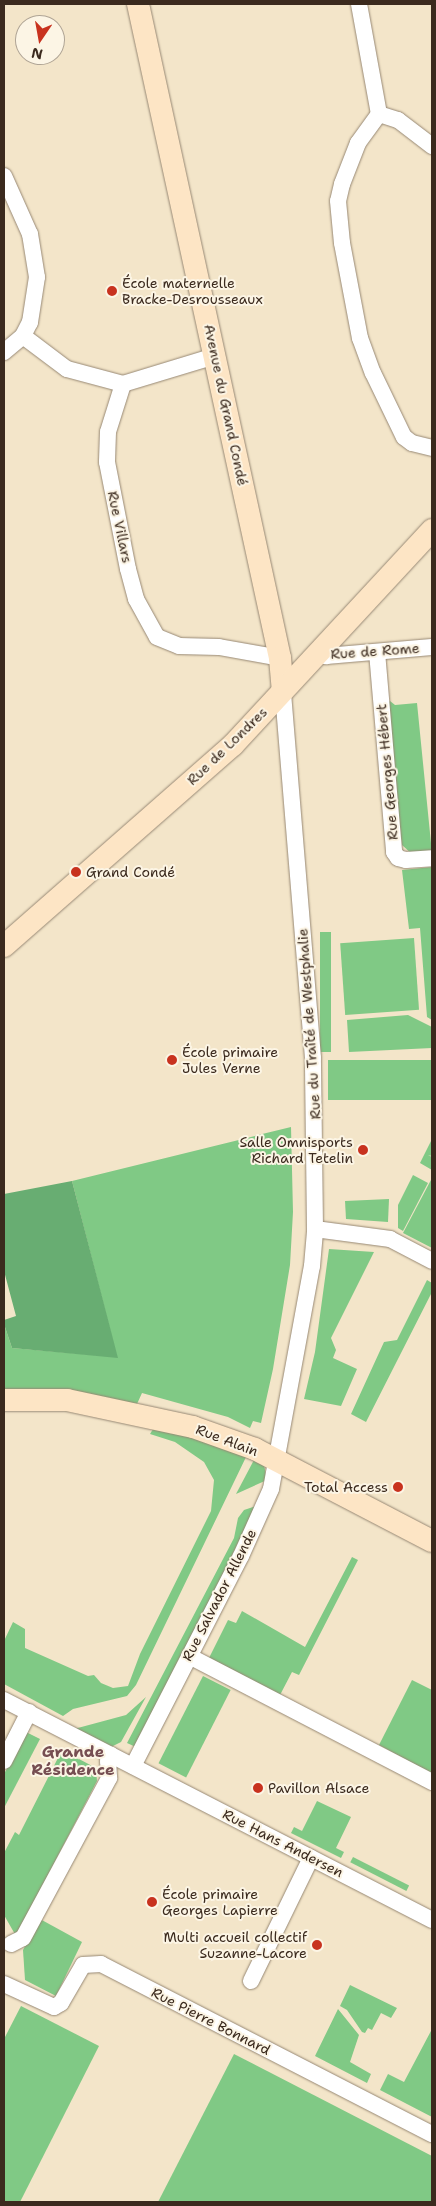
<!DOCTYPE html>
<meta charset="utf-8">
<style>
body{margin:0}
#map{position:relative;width:436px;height:2206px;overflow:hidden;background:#f3e5c9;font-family:"Shantell Sans",sans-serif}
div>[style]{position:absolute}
.green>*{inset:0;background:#80c985;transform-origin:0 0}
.forest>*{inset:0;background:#68ad72}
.roads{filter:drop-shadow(0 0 1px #978874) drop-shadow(0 0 1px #978874)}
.street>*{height:16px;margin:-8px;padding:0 8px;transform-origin:8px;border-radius:8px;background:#fff}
.secondary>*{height:22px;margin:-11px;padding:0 11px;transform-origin:11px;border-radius:11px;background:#fde5c5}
.dots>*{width:14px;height:14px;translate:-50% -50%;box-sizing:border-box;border:2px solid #fcf5e5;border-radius:50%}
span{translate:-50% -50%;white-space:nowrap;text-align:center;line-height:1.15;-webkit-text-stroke:4px #fcf5e5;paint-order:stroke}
.poi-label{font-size:14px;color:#3b2a1e}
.left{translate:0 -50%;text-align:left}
.right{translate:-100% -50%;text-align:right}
.street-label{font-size:14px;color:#3b2a1e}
.quarter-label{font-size:16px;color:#764e52;font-weight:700}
.frame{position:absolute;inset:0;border:5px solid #3b2a1e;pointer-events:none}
.north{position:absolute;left:15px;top:15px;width:50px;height:50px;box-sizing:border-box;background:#fcf5e5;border:1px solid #afa495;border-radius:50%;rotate:192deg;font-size:14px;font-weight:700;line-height:20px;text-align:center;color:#3b2a1e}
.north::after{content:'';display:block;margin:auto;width:18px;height:22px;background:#c8321e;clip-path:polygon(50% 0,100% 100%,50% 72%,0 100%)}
</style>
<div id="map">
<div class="green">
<div style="clip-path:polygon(390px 701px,395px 705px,417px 703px,432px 853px,413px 855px,402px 845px,386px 704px)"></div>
<div style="clip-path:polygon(432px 867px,432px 1020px,427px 1017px,420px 928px,409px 929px,402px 870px)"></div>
<div style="left:320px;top:932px;width:11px;height:120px"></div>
<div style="left:414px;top:938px;width:72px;height:74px;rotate:86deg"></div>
<div style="clip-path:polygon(408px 1015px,432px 1027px,432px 1048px,349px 1052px,347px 1020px)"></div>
<div style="left:432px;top:1060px;width:40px;height:104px;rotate:90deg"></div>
<div style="clip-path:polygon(291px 1127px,293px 1212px,290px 1265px,273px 1369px,261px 1423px,253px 1421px,250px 1428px,228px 1417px,142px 1393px,137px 1404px,47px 1389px,4px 1391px,4px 1324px,12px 1348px,117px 1357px,72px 1181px)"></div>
<div style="clip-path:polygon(432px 1139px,432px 1156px,428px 1155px,432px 1157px,432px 1170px,420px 1163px)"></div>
<div style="clip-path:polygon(413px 1175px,428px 1183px,403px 1231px,398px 1228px,398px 1205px)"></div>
<div style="clip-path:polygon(432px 1178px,432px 1248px,403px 1233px)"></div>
<div style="clip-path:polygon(389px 1199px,388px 1222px,346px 1219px,345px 1201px)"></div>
<div style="clip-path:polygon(329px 1249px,374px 1252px,331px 1338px,336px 1350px,333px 1358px,357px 1369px,341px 1406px,304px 1399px,315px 1352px)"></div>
<div style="clip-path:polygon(427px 1280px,432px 1283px,432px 1292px,366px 1422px,351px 1414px,384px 1342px,397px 1340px)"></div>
<div style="clip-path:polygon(155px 1426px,247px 1455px,136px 1685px,127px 1696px,73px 1709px,63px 1716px,4px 1684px,4px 1641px,13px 1622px,25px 1629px,25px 1648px,88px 1676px,94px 1675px,101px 1683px,113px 1688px,128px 1686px,140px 1654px,211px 1511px,214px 1480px,204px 1462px,175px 1442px,150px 1434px)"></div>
<div style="clip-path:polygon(255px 1458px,264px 1465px,267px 1480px,236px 1494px)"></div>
<div style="clip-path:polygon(256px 1506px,138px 1748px,127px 1743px,234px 1538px,238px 1518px,244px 1510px)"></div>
<div style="clip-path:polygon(352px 1557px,358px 1560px,299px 1675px,292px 1672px,280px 1695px,209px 1658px,228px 1620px,236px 1623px,242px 1611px,305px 1647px)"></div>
<div style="left:203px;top:1676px;width:31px;height:98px;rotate:27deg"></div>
<div style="clip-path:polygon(412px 1680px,432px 1690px,432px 1774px,379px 1745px)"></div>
<div style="clip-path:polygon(146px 1697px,121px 1742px,111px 1747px,74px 1729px,126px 1715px)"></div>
<div style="clip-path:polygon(26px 1732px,40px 1739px,4px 1808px,4px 1774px)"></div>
<div style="clip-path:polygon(62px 1750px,96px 1768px,97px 1781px,16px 1936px,4px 1915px,4px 1853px,15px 1832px,19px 1835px)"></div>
<div style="clip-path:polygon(317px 1801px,351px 1817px,336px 1848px,344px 1852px,341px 1858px,291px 1833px,294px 1827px,302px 1831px)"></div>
<div style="left:353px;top:1857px;width:63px;height:6px;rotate:27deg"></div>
<div style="clip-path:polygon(40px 1919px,82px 1942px,56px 1996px,25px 1980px,23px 1950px)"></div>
<div style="clip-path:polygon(350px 1985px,397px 2008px,391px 2018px,381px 2013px,372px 2030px,368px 2028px,365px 2033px,362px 2032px,347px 2010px,340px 2006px)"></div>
<div style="clip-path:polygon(21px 2006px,99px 2046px,20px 2202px,4px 2202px,4px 2039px)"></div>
<div style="clip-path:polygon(338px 2009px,359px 2035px,350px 2062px,371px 2074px,367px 2083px,315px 2056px)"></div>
<div style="clip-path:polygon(432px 2029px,432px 2117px,380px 2090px,388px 2074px,404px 2082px)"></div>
<div style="clip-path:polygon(234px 2054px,432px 2156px,432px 2202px,158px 2202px)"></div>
</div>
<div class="forest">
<div style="clip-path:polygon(72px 1181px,118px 1358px,12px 1348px,4px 1324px,4px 1320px,16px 1316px,4px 1271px,4px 1194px)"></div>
</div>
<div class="roads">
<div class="street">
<div style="left:359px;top:4px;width:112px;rotate:79.7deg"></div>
<div style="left:379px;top:114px;width:20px;rotate:18deg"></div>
<div style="left:398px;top:120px;width:43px;rotate:37.4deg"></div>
<div style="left:379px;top:114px;width:36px;rotate:126deg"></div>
<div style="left:358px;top:143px;width:44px;rotate:111.3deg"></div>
<div style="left:342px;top:184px;width:17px;rotate:103deg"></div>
<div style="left:338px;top:201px;width:42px;rotate:84.6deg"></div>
<div style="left:342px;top:243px;width:97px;rotate:79.3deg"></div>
<div style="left:360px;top:338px;width:37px;rotate:70deg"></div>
<div style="left:373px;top:373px;width:71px;rotate:64.2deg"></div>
<div style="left:404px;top:437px;width:10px;rotate:37deg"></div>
<div style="left:412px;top:443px;width:21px;rotate:14deg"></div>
<div style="left:4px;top:176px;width:64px;rotate:65.9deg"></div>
<div style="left:30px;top:234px;width:44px;rotate:80.8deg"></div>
<div style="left:37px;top:277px;width:46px;rotate:98.8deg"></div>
<div style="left:30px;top:322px;width:16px;rotate:117deg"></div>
<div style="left:23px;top:336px;width:25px;rotate:140deg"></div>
<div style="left:23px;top:336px;width:55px;rotate:36.9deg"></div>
<div style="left:67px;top:369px;width:58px;rotate:15deg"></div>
<div style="left:215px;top:356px;width:96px;rotate:163.1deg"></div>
<div style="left:123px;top:384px;width:50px;rotate:107.4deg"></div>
<div style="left:108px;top:432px;width:30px;rotate:92deg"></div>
<div style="left:107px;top:462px;width:109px;rotate:78.9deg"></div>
<div style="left:128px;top:569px;width:31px;rotate:75deg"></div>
<div style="left:136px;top:599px;width:43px;rotate:61.1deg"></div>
<div style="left:157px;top:637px;width:24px;rotate:22deg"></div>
<div style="left:179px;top:646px;width:40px;rotate:1.4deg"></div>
<div style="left:219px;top:647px;width:62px;rotate:10.2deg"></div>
<div style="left:319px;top:651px;width:9px;rotate:36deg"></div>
<div style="left:326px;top:656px;width:106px;rotate:-4.9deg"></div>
<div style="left:377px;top:652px;width:201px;rotate:85.1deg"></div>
<div style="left:394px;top:852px;width:7px;rotate:56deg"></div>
<div style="left:398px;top:858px;width:8px;rotate:14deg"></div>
<div style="left:406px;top:860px;width:26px;rotate:-4deg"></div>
<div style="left:315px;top:1229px;width:76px;rotate:7.6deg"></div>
<div style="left:390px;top:1239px;width:47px;rotate:27.6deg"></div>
<div style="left:189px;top:1656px;width:274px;rotate:27.4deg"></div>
<div style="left:4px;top:1700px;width:481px;rotate:27.2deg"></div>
<div style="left:4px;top:1761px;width:55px;rotate:-63deg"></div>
<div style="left:133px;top:1766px;width:236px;rotate:-62.8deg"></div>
<div style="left:241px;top:1556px;width:73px;rotate:-65.9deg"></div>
<div style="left:271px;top:1489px;width:227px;rotate:-79.6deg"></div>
<div style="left:312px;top:1266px;width:37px;rotate:-85deg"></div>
<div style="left:315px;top:1229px;width:171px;rotate:-90.7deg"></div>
<div style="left:313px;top:1058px;width:369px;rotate:-94.7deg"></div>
<div style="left:11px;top:1944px;width:13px;rotate:-27deg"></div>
<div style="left:23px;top:1938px;width:182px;rotate:-61.7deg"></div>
<div style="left:109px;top:1778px;width:17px;rotate:-93deg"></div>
<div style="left:108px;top:1761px;width:7px;rotate:-63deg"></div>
<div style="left:251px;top:1981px;width:137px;rotate:-64deg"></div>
<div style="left:4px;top:1984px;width:55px;rotate:24.7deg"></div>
<div style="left:54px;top:2007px;width:8px;rotate:-30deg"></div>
<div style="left:61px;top:2003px;width:44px;rotate:-59.9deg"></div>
<div style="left:83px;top:1965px;width:18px;rotate:-3deg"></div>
<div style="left:101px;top:1964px;width:372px;rotate:27.2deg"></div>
</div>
<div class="secondary">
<div style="left:138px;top:4px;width:669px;rotate:77.75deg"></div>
<div style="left:280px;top:658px;width:32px;rotate:85deg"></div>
<div style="left:4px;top:946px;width:305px;rotate:-41.3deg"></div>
<div style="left:233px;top:745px;width:293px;rotate:-47.2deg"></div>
<div style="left:4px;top:1400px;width:63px"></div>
<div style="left:67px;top:1400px;width:129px;rotate:12.1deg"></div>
<div style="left:193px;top:1427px;width:66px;rotate:19.5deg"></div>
<div style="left:255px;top:1449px;width:199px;rotate:27.5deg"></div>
</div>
</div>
<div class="dots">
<div style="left:112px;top:291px;background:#c8321e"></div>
<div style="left:76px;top:872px;background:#c8321e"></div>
<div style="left:172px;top:1060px;background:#c8321e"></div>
<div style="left:363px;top:1150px;background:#c8321e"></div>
<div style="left:398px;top:1487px;background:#c8321e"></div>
<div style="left:258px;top:1788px;background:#c8321e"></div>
<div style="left:152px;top:1902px;background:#c8321e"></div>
<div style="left:317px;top:1945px;background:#c8321e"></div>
</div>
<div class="poi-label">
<span class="left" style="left:122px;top:291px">École maternelle<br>Bracke-Desrousseaux</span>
<span class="left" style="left:86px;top:872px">Grand Condé</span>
<span class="left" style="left:182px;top:1060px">École primaire<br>Jules Verne</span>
<span class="right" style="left:353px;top:1150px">Salle Omnisports<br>Richard Tetelin</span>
<span class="right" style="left:388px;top:1487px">Total Access</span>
<span class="left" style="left:268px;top:1788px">Pavillon Alsace</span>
<span class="left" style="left:162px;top:1902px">École primaire<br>Georges Lapierre</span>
<span class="right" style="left:307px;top:1945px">Multi accueil collectif<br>Suzanne-Lacore</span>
</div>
<div class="street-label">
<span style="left:226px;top:405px;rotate:78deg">Avenue du Grand Condé</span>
<span style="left:120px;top:527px;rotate:78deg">Rue Villars</span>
<span style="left:375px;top:651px;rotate:-4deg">Rue de Rome</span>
<span style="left:227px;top:746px;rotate:-44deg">Rue de Londres</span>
<span style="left:387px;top:772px;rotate:-95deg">Rue Georges Hébert</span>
<span style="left:309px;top:1024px;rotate:-94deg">Rue du Traîté de Westphalie</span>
<span style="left:227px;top:1440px;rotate:21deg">Rue Alain</span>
<span style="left:219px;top:1595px;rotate:-63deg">Rue Salvador Allende</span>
<span style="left:283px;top:1843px;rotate:27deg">Rue Hans Andersen</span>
<span style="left:211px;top:2021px;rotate:27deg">Rue Pierre Bonnard</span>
</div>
<div class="quarter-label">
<span style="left:73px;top:1761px">Grande<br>Résidence</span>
</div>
<div class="frame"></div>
<div class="north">N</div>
</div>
